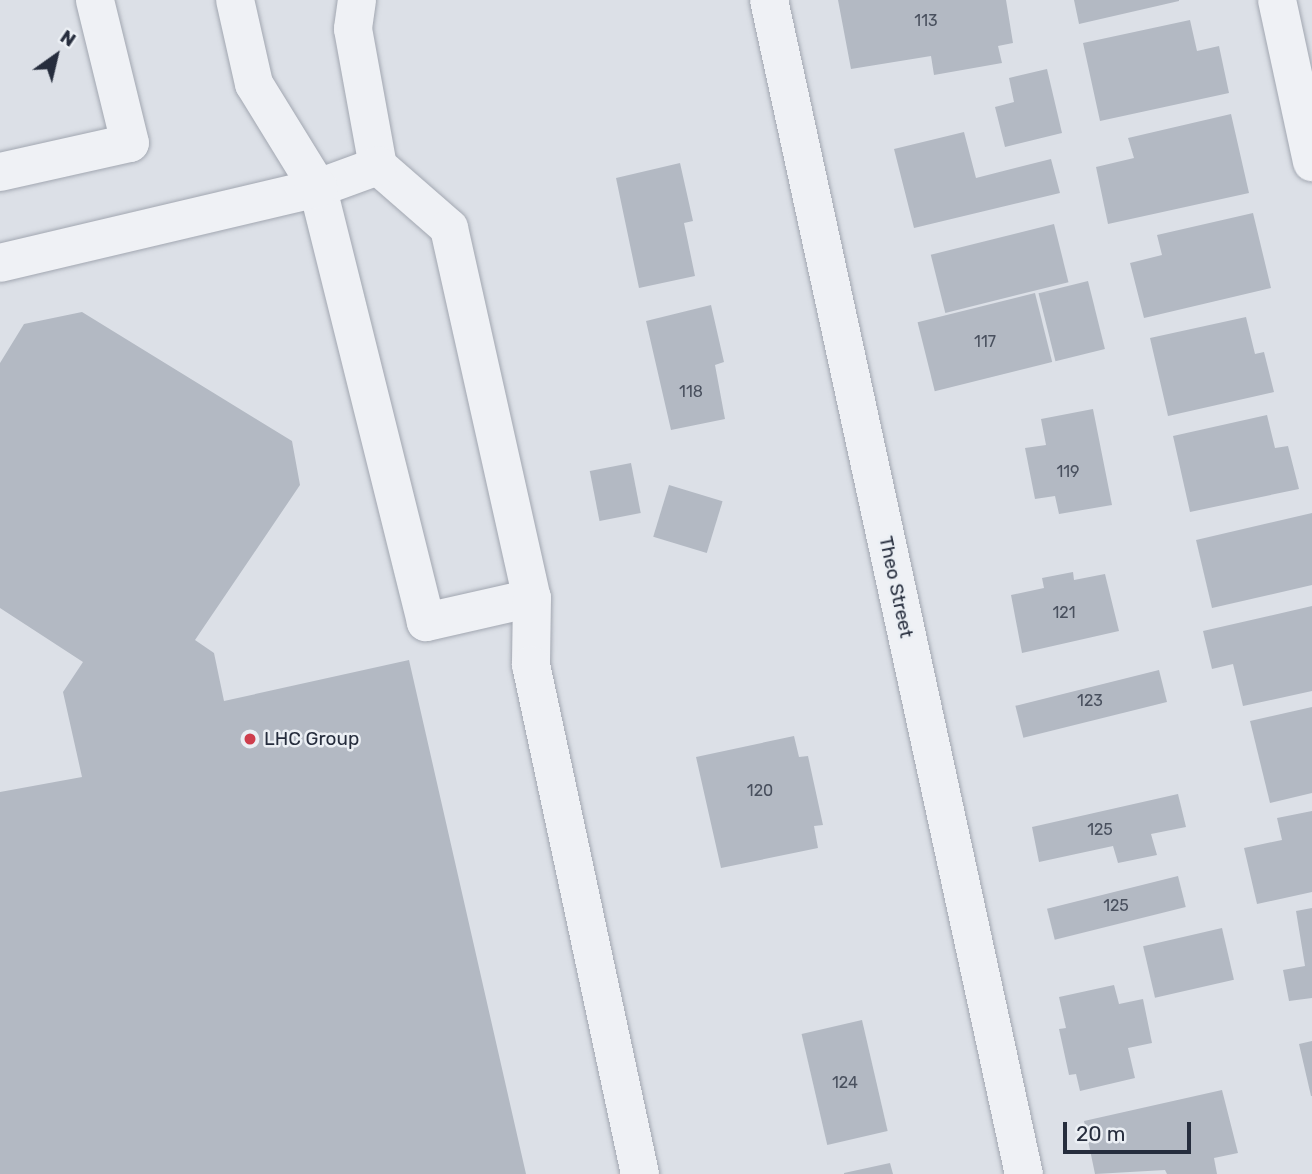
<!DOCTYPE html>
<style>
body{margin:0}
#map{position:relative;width:1312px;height:1174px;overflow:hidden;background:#dce0e7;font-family:Rubik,sans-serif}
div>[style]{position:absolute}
.building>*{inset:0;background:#b3b9c3;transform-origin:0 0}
.roads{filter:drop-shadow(0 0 2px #a2a7b1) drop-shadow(0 0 2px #a2a7b1)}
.minor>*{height:38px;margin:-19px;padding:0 19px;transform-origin:19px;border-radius:19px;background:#eff1f5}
.dots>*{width:19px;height:19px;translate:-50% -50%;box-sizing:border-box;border:4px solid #ebeff4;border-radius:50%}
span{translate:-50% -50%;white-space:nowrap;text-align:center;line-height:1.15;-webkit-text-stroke:5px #ebeff4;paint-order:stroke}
.number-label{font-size:16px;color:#49505e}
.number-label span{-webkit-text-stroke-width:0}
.street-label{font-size:19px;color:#262d3d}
.poi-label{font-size:19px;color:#262d3d}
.left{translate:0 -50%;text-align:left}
.north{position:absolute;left:21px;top:21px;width:70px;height:70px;-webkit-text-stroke:5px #ebeff4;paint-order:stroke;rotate:34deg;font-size:19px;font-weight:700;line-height:28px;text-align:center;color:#262d3d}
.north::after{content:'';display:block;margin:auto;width:24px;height:32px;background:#262d3d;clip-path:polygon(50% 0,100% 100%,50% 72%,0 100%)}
.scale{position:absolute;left:1063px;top:1122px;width:128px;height:32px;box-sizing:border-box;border:4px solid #262d3d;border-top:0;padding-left:9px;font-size:21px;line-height:24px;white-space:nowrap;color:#262d3d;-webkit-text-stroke:5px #ebeff4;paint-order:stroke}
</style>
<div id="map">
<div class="building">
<div style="clip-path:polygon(838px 0,1006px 0,1013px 43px,998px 46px,1002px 63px,934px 75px,931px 56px,851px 69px)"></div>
<div style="clip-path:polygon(1074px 0,1179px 0,1179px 1px,1079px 24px)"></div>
<div style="clip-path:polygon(1190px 20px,1197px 51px,1219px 46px,1229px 93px,1100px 121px,1083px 43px)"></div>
<div style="clip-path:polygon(1047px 69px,1062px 133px,1005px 147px,995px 107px,1014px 102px,1009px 78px)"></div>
<div style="clip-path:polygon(1231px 114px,1249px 193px,1108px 224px,1096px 167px,1134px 158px,1128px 138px)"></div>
<div style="clip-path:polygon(964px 132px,976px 178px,1051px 159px,1060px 193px,914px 228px,894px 149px)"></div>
<div style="clip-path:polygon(680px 163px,693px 221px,684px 223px,695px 276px,639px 288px,616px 178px)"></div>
<div style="clip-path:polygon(1253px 213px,1271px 288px,1144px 318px,1130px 263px,1162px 255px,1157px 235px)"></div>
<div style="left:1054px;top:224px;width:60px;height:127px;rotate:76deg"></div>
<div style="left:1088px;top:281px;width:70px;height:51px;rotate:76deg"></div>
<div style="left:1035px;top:293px;width:71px;height:121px;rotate:76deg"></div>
<div style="clip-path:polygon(711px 305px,724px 362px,715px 365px,725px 419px,671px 430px,646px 321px)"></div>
<div style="clip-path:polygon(82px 312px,292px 441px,300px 485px,195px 640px,214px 653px,224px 701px,409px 660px,526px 1174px,0 1174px,0 792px,82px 777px,63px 692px,83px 662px,0 608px,0 363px,24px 324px)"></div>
<div style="clip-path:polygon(1246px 317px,1255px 354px,1264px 352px,1274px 392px,1168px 416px,1150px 338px)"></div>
<div style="clip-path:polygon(1093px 409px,1112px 505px,1059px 514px,1055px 496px,1035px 499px,1025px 448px,1046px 445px,1041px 419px)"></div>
<div style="clip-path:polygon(1267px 415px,1275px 448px,1288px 446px,1299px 489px,1190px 512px,1173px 436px)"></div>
<div style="left:631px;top:463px;width:51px;height:42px;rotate:79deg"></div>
<div style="left:669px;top:485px;width:56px;height:54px;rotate:17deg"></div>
<div style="clip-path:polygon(1312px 513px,1312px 585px,1212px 608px,1196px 540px)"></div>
<div style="clip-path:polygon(1073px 572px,1074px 580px,1105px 574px,1119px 631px,1022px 653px,1011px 595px,1044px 588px,1042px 578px)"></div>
<div style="clip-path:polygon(1312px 606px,1312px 691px,1243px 706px,1233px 664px,1212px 669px,1203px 631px)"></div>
<div style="left:1159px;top:670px;width:33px;height:148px;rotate:76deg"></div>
<div style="clip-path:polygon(1312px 707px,1312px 793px,1270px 803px,1250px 721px)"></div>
<div style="clip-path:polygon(794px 736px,799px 757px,808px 756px,823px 825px,814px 826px,818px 848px,721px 868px,696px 757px)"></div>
<div style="clip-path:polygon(1178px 794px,1186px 827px,1151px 834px,1157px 855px,1118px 863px,1113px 846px,1039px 862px,1032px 827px)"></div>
<div style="clip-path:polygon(1312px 811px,1312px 892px,1257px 904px,1244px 848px,1282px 840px,1277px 818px)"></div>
<div style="left:1178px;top:876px;width:32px;height:135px;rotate:76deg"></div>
<div style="clip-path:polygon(1312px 908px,1312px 998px,1289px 1001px,1283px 970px,1305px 966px,1296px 911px)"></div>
<div style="left:1222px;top:928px;width:53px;height:81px;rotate:77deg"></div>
<div style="clip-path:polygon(1114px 985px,1119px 1004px,1143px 999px,1152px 1043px,1128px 1048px,1135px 1078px,1080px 1091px,1076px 1074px,1069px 1075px,1059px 1029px,1066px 1028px,1059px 997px)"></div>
<div style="left:862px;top:1020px;width:114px;height:62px;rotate:77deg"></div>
<div style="clip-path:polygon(1312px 1041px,1312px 1096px,1311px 1096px,1299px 1044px)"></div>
<div style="clip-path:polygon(1222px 1090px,1238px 1153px,1214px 1158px,1217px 1174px,1167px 1174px,1165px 1170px,1095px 1174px,1084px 1121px)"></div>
<div style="clip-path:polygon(890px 1163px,893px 1174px,844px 1174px,844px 1173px)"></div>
</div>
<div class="roads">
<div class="minor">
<div style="left:357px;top:0;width:29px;rotate:98deg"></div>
<div style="left:353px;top:29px;width:139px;rotate:79.7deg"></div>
<div style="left:378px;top:166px;width:94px;rotate:41.1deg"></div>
<div style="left:449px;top:228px;width:379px;rotate:77.4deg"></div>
<div style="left:532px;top:598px;width:109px;rotate:167.2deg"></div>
<div style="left:426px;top:622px;width:447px;rotate:-104deg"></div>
<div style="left:318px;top:188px;width:64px;rotate:-20.1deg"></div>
<div style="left:769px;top:0;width:1201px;rotate:77.75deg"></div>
<div style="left:1277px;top:0;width:166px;rotate:77.8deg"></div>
<div style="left:0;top:172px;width:133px;rotate:-12.6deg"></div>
<div style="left:130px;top:143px;width:147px;rotate:-103.8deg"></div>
<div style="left:0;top:263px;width:327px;rotate:-13.3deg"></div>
<div style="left:318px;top:188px;width:122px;rotate:-121.6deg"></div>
<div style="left:254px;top:84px;width:86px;rotate:-102.7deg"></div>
<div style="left:532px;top:598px;width:67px;rotate:90.9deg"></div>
<div style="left:531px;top:665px;width:521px;rotate:77.91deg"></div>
</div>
</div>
<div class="dots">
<div style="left:250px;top:739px;background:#ce3e4d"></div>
</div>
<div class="number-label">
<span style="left:926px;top:21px">113</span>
<span style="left:985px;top:342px">117</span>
<span style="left:691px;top:392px">118</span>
<span style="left:1068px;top:472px">119</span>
<span style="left:1064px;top:613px">121</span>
<span style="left:1090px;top:701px">123</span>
<span style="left:760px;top:791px">120</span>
<span style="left:1100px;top:830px">125</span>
<span style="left:1116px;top:906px">125</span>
<span style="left:845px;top:1083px">124</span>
</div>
<div class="street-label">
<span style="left:896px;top:587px;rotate:78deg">Theo Street</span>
</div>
<div class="poi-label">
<span class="left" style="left:264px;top:739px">LHC Group</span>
</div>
<div class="north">N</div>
<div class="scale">20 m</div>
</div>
